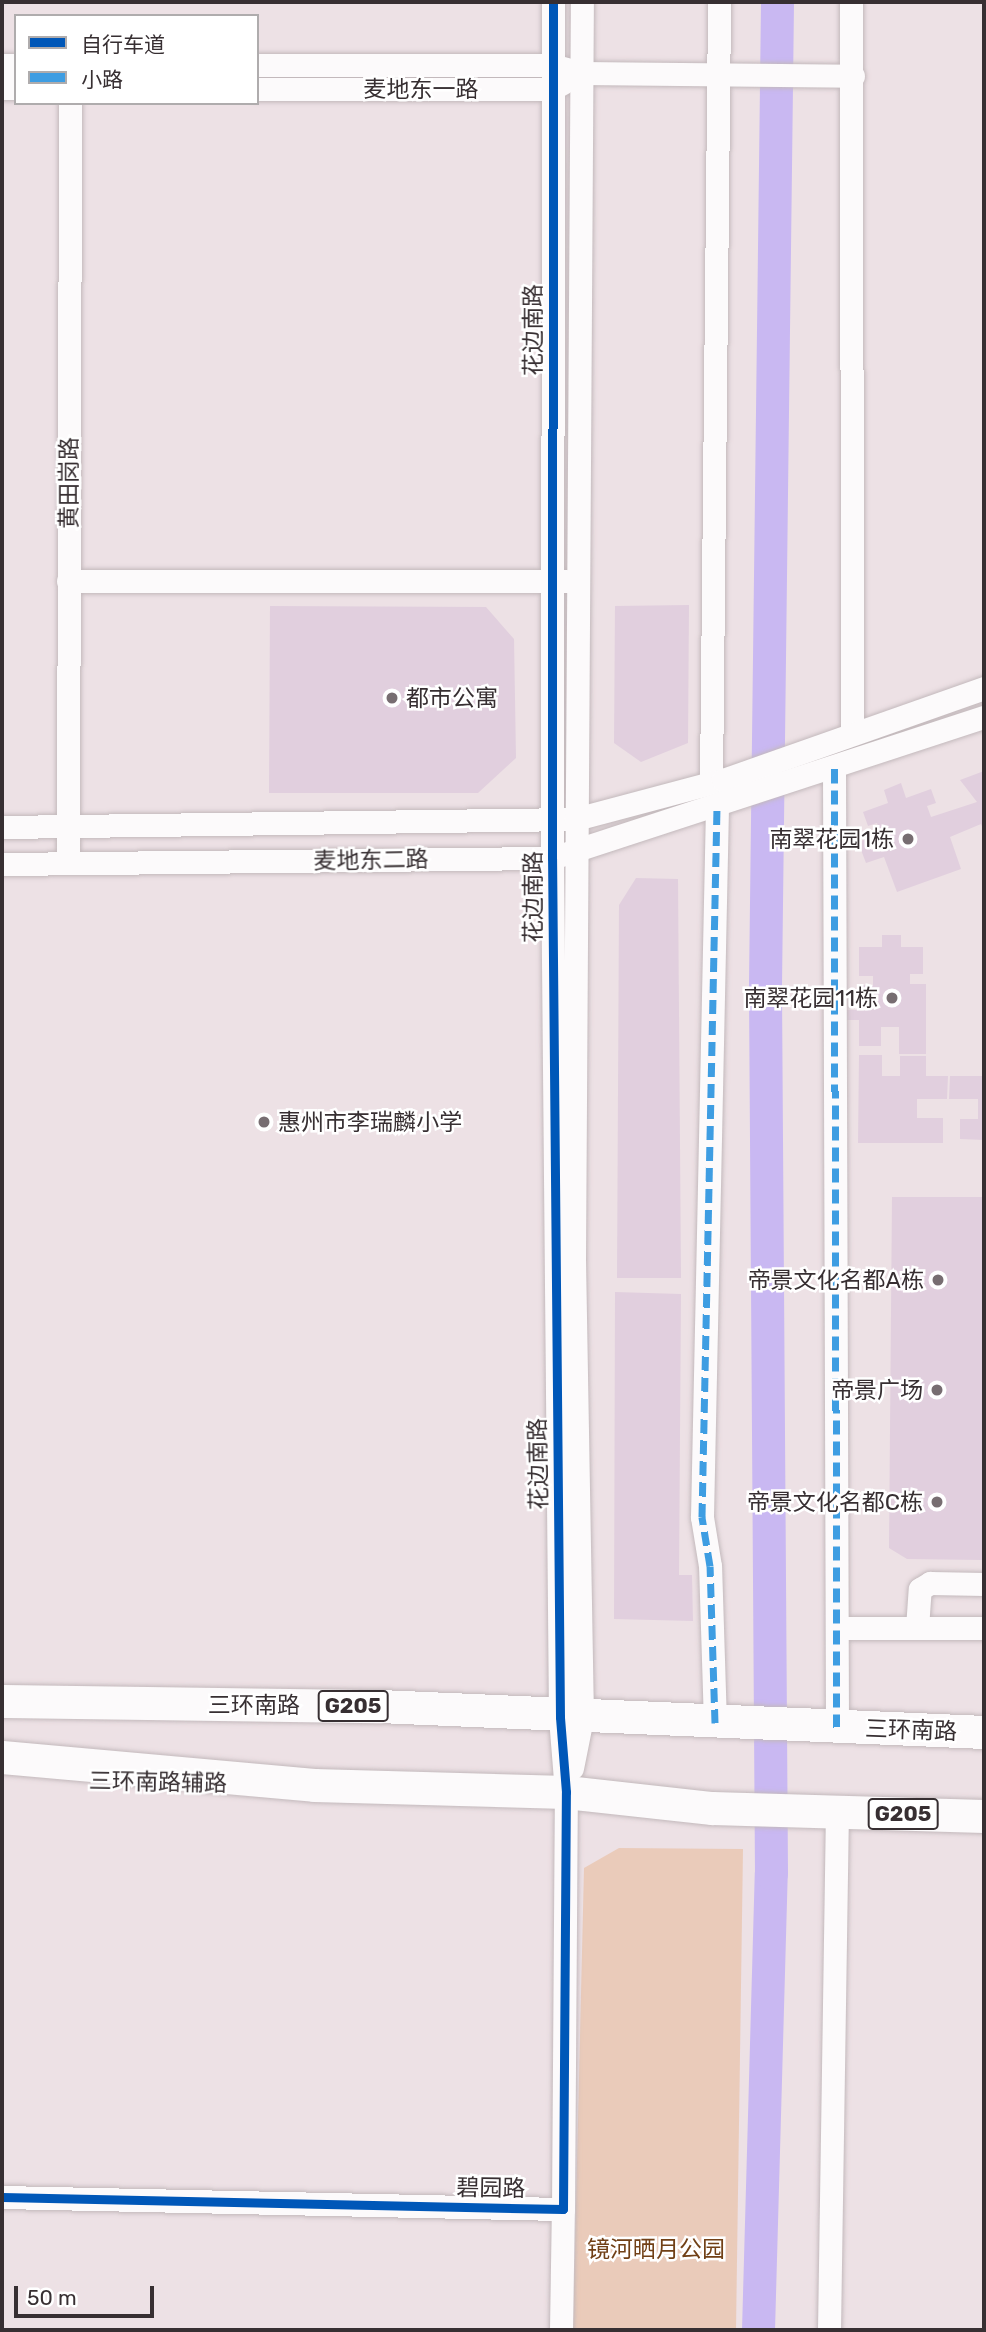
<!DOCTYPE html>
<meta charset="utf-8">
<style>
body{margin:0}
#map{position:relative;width:986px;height:2332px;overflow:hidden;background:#ede1e5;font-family:Rubik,"Noto Sans SC",sans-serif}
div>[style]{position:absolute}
.green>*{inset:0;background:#eacbba}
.river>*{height:33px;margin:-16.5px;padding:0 16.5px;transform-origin:16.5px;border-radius:16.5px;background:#c9b8f2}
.building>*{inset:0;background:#e1cfde}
.roads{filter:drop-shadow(0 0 2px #c3b9bc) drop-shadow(0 0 2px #c3b9bc)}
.minor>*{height:23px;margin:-11.5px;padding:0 11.5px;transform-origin:11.5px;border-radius:11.5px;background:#fcfafb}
.highway>*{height:33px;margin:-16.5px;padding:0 16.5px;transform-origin:16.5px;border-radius:16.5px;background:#fcfafb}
.quiet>*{height:7px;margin-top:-3.5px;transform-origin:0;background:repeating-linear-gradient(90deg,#3e9de2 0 14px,transparent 0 21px)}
.cycleway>*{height:9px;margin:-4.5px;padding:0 4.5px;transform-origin:4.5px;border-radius:4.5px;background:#0057b8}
.dots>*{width:19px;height:19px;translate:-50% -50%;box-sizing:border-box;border:4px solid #fff;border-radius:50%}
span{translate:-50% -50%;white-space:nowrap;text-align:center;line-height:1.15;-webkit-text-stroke:5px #fff;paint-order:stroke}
.shield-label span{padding:2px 5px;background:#fff;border:2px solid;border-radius:5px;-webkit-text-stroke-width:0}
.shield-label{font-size:21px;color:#372f32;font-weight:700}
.street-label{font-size:23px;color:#372f32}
.poi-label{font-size:23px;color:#372f32}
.left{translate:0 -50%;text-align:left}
.right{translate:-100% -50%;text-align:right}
.park-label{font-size:23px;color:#714016}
.frame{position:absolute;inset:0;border:4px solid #372f32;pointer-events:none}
.legend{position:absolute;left:14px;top:14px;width:245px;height:91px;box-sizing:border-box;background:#fff;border:2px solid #afacad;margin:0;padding:9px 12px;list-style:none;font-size:21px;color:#372f32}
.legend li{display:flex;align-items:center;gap:14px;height:35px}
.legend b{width:35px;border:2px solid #afacad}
.scale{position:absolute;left:14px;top:2286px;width:140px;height:32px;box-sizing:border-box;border:4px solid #372f32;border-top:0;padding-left:9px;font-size:21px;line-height:24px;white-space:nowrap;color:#372f32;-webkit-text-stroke:5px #fff;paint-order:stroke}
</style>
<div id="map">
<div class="green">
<div style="clip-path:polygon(619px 1848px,743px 1849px,736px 2330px,573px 2330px,584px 1868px)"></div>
</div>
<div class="river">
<div style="left:758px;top:2330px;width:457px;rotate:-88.4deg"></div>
<div style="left:771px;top:1873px;width:888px;rotate:-90.39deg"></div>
<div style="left:765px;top:985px;width:983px;rotate:-89.3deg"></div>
</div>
<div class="building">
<div style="clip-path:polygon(689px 605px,688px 743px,641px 762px,614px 743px,615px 606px)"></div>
<div style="clip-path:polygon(270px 606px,486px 607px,514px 639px,516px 758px,478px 793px,269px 793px)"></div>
<div style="clip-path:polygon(984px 771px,984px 832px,981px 824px,950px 837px,961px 869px,897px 892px,884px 857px,866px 863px,858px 842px,881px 834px,877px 823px,868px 826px,863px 812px,888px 803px,884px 790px,901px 783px,906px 798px,931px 789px,936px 803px,927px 806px,931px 817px,977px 802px,960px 780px)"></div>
<div style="clip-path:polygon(636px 878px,678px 879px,681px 1278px,617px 1278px,619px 905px)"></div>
<div style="clip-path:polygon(882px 935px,901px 935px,901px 947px,923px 947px,923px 974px,910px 974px,910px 984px,926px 984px,926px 1054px,899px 1054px,899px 1027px,881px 1027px,881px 1046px,859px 1046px,859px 1020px,846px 1020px,846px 1010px,859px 1010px,859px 985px,873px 985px,873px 976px,859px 976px,859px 947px,882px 947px)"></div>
<div style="clip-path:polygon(859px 1055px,882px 1055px,882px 1076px,900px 1076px,900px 1056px,926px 1056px,926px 1076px,948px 1076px,947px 1099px,917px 1099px,917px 1118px,943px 1118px,943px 1143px,858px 1143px)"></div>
<div style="clip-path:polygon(950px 1076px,984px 1076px,984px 1140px,960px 1139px,960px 1119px,978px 1119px,978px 1099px,949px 1099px)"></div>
<div style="clip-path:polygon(892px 1197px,984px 1197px,982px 1560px,907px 1559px,889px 1548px)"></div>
<div style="clip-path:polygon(615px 1292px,681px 1294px,679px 1575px,692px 1575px,693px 1621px,614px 1619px)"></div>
</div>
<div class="roads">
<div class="minor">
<div style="left:851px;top:2px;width:730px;rotate:89.92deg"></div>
<div style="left:2px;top:65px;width:14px"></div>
<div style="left:257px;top:65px;width:295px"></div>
<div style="left:552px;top:65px;width:30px;rotate:15deg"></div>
<div style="left:581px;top:73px;width:272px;rotate:0.6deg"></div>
<div style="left:2px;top:88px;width:14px"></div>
<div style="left:257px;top:89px;width:295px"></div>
<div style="left:552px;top:89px;width:13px;rotate:-29deg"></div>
<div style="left:68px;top:581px;width:498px"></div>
<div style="left:834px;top:769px;width:958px;rotate:89.82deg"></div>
<div style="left:711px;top:783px;width:781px;rotate:-89.41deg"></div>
<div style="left:2px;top:827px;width:574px;rotate:-0.8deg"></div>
<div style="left:576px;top:819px;width:152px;rotate:-14.9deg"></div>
<div style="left:723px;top:780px;width:277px;rotate:-19.4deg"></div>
<div style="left:68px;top:863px;width:760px;rotate:-89.85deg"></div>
<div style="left:2px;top:864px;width:550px;rotate:-0.63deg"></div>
<div style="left:552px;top:858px;width:454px;rotate:-18.1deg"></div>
<div style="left:837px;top:1628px;width:80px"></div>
<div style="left:917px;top:1628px;width:39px;rotate:-86deg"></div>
<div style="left:920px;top:1589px;width:12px;rotate:-31deg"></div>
<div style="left:930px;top:1583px;width:54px;rotate:1.1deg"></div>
<div style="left:917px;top:1628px;width:67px"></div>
<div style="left:715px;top:1723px;width:157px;rotate:-91.8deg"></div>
<div style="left:710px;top:1566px;width:50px;rotate:-99.3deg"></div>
<div style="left:702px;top:1517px;width:709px;rotate:-88.79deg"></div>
<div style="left:572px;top:1768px;width:51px;rotate:-78.7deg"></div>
<div style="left:582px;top:1718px;width:458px;rotate:-91deg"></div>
<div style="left:574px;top:1260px;width:1258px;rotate:-89.64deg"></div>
<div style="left:2px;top:2197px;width:561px;rotate:1.23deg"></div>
<div style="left:563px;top:2209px;width:417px;rotate:-89.6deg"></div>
<div style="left:566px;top:1792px;width:75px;rotate:-94.6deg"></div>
<div style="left:560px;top:1717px;width:859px;rotate:-90.53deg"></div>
<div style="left:552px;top:858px;width:856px;rotate:-89.93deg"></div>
<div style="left:561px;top:2330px;width:121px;rotate:-89.1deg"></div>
<div style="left:829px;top:2330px;width:519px;rotate:-89.12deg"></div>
</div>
<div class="highway">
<div style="left:2px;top:1701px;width:377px;rotate:0.8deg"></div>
<div style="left:379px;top:1706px;width:606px;rotate:2.46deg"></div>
<div style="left:2px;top:1757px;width:313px;rotate:5.1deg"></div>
<div style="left:314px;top:1785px;width:252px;rotate:1.6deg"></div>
<div style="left:566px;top:1792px;width:147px;rotate:6.3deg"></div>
<div style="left:712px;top:1808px;width:272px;rotate:1.7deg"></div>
</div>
</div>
<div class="quiet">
<div style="left:834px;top:769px;width:958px;rotate:89.82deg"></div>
<div style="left:715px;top:1723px;width:157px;rotate:-91.8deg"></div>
<div style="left:710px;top:1566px;width:50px;rotate:-99.3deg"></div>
<div style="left:702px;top:1517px;width:709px;rotate:-88.79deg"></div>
</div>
<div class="cycleway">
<div style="left:2px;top:2197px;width:561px;rotate:1.23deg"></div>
<div style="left:563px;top:2209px;width:417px;rotate:-89.6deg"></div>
<div style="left:566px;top:1792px;width:75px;rotate:-94.6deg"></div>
<div style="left:560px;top:1717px;width:859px;rotate:-90.53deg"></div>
<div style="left:552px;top:858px;width:856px;rotate:-89.93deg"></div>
</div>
<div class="dots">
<div style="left:392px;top:698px;background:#776d71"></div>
<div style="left:908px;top:839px;background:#776d71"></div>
<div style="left:892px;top:998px;background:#776d71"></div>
<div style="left:264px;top:1122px;background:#776d71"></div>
<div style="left:938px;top:1280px;background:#776d71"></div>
<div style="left:937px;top:1390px;background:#776d71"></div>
<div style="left:937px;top:1502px;background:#776d71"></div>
</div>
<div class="shield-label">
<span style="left:353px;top:1706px">G205</span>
<span style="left:903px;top:1814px">G205</span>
</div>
<div class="street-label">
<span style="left:421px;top:89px">麦地东一路</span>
<span style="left:533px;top:330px;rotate:-90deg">花边南路</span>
<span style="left:69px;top:483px;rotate:-90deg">黄田岗路</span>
<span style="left:371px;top:860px;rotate:-1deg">麦地东二路</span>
<span style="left:533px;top:897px;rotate:-90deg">花边南路</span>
<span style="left:538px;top:1464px;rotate:-91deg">花边南路</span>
<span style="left:254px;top:1705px">三环南路</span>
<span style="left:911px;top:1730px;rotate:2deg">三环南路</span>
<span style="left:158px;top:1782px;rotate:1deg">三环南路辅路</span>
<span style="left:491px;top:2188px;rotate:1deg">碧园路</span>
</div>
<div class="poi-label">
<span class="left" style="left:406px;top:698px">都市公寓</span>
<span class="right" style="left:894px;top:839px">南翠花园1栋</span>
<span class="right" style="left:878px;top:998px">南翠花园11栋</span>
<span class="left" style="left:278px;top:1122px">惠州市李瑞麟小学</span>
<span class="right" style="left:924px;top:1280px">帝景文化名都A栋</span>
<span class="right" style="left:923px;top:1390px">帝景广场</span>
<span class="right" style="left:923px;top:1502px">帝景文化名都C栋</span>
</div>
<div class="park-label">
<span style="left:656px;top:2249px">镜河晒月公园</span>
</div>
<div class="frame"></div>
<ul class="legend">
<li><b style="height:9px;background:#0057b8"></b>自行车道</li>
<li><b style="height:9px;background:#3e9de2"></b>小路</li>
</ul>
<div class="scale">50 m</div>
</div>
